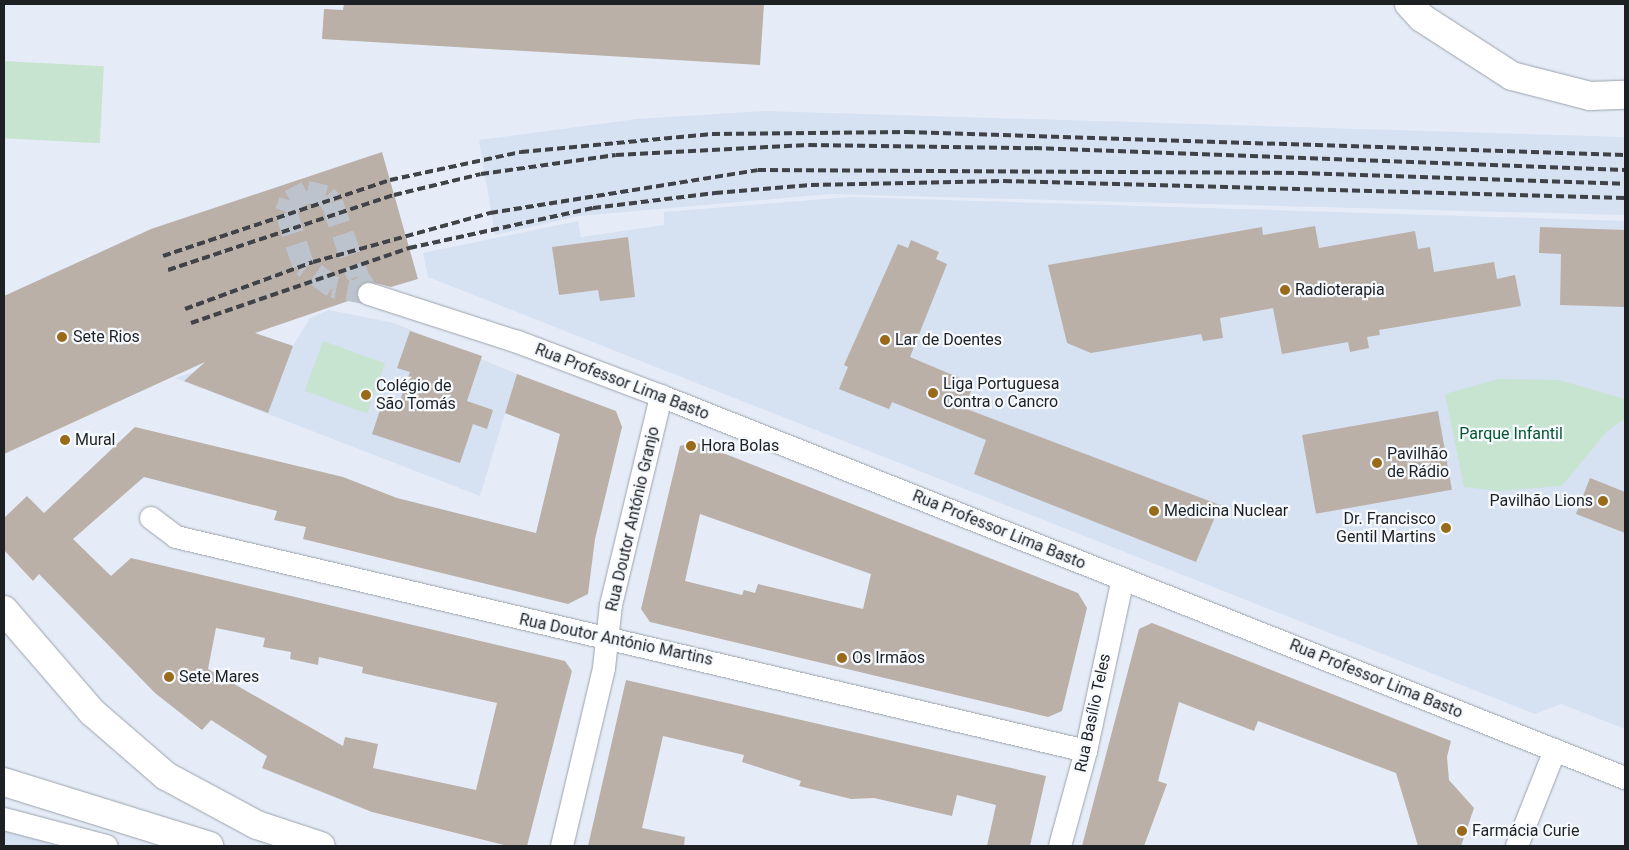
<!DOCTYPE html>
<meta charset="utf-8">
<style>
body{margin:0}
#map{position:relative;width:1629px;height:850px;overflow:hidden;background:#e5ecf7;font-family:Roboto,sans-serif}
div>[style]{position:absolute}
.built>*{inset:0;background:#d6e1f2}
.green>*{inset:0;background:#c7e4d0;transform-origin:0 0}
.building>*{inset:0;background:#bab0a8;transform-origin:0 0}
.street-tunnel>*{height:22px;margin-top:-11px;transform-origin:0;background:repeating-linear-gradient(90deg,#bdc3cd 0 22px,transparent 0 33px)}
.roads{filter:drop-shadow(0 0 1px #9ca2ac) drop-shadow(0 0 1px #9ca2ac)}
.street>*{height:22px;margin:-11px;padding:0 11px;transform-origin:11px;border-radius:11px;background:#fff}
.secondary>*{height:28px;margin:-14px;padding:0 14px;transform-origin:14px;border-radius:14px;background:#fff}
.primary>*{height:28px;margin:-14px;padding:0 14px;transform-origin:14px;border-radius:14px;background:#fff}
.rail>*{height:4px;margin-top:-2px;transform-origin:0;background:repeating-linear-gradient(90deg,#3f4347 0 8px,transparent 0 12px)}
.dots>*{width:14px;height:14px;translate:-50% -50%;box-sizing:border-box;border:2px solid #f6f9fd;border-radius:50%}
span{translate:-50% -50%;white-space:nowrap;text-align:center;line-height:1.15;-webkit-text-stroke:4.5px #f6f9fd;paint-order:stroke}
.poi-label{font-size:16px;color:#1e2124}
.left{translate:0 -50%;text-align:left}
.right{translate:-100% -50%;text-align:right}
.street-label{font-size:16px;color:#1e2124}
.park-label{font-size:16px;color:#05572f}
.frame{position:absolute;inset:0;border:5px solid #1e2124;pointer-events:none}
</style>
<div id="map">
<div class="built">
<div style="clip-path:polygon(764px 111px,1625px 137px,1625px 215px,829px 194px,579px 216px,495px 235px,479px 140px,637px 119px)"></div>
<div style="clip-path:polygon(850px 197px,1625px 221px,1625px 729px,1561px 704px,1535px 714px,428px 277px,423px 253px,578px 221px,581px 237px,664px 225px,664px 212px)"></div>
<div style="clip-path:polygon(329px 310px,394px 323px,517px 374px,480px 496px,175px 378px,236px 358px,261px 345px,264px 336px,293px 346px,310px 318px)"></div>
<div style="clip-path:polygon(4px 828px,72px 846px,4px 846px)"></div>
</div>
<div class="green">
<div style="left:4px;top:61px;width:100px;height:77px;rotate:3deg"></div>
<div style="left:323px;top:341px;width:66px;height:53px;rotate:20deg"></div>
<div style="clip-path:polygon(1498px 379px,1559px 380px,1625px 399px,1625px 419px,1607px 431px,1562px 486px,1499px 491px,1464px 487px,1445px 394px)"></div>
</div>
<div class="building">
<div style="clip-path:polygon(344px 4px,764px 4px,760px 65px,322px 39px,324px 9px,343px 10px)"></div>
<div style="clip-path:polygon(382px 152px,418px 279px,391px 287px,366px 281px,357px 290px,357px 298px,255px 333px,293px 346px,268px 413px,184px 381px,205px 362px,4px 454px,4px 296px,151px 229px)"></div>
<div style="clip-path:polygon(1315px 226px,1319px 248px,1415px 231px,1418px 249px,1430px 247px,1434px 272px,1494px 262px,1497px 279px,1515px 275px,1521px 306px,1379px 330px,1380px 335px,1367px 337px,1369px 348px,1350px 352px,1348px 342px,1282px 354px,1273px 308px,1220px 318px,1223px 338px,1203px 341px,1201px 334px,1091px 353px,1067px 343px,1048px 265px,1262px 227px,1263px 235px)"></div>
<div style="clip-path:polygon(1540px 227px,1625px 230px,1625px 307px,1560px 305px,1561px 254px,1539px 253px)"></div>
<div style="clip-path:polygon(628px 237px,635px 297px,600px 301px,598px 290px,559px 295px,552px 247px)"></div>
<div style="clip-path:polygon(911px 240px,939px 252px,936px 259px,947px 264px,910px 357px,974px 384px,964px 408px,1220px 505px,1196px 562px,974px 474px,986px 440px,892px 402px,889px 409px,839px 389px,848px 367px,844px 365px,898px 244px,908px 248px)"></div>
<div style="clip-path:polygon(410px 331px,482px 356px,467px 401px,493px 410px,487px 429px,473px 424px,460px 463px,372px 434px,381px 407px,396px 412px,410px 372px,397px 368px)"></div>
<div style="clip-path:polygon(evenodd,517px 374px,616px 411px,622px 427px,595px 539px,588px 594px,568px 604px,303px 539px,306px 527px,274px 520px,277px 511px,144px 477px,73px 539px,111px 576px,131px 558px,565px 661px,572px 671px,527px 846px,508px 846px,372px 812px,262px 768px,267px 756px,211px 720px,202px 730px,155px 693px,39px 574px,33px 581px,4px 550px,4px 518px,27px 496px,44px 513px,135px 427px,343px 477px,397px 498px,536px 533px,560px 434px,505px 413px,517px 374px,216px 628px,265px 638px,263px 647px,291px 652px,290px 659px,318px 665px,319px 657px,363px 667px,362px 673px,497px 703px,476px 790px,373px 768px,378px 744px,345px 737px,343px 746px,208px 669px,216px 628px)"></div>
<div style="left:1438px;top:411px;width:80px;height:138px;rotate:80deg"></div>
<div style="clip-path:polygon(evenodd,695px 442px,1078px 593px,1087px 608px,1062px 711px,1048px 717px,650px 622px,641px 609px,680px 446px,695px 442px,700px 514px,871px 574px,863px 609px,758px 584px,755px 593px,744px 590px,742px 595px,685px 581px,700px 514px)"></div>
<div style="clip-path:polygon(1590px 478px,1625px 492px,1625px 533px,1576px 514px)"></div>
<div style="clip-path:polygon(1152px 623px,1451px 741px,1447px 757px,1449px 780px,1474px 808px,1461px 846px,1418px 846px,1396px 773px,1258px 721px,1254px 731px,1179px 702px,1158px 781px,1167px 784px,1144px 846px,1082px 846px,1139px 629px)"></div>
<div style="clip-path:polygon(626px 680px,1046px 776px,1030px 846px,987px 846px,996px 805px,957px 795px,952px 816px,874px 798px,851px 799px,799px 786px,801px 781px,742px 762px,744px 755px,663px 736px,642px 828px,685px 837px,684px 846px,588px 846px)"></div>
</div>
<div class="street-tunnel">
<div style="left:307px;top:192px;width:19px;rotate:12deg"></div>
<div style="left:326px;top:196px;width:9px;rotate:49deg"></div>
<div style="left:332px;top:203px;width:78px;rotate:70.6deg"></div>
<div style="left:358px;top:277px;width:20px;rotate:57deg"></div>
<div style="left:369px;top:294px;width:37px;rotate:-169deg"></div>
<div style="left:333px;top:287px;width:37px;rotate:-144deg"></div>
<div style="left:303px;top:265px;width:56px;rotate:-107.8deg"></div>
<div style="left:286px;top:212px;width:12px;rotate:-70deg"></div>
<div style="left:290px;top:201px;width:19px;rotate:-28deg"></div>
</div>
<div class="roads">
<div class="street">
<div style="left:369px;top:294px;width:157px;rotate:17.9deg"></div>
<div style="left:518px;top:342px;width:153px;rotate:20.7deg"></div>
<div style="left:661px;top:396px;width:1037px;rotate:21.62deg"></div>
<div style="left:151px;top:518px;width:31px;rotate:37deg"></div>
<div style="left:176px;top:537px;width:935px;rotate:13.23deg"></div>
<div style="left:4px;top:819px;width:106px;rotate:14.8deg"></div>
<div style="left:562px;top:846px;width:183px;rotate:-76.7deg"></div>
<div style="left:604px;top:668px;width:63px;rotate:-83.7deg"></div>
<div style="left:611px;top:605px;width:215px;rotate:-76.5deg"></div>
<div style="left:1060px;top:846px;width:98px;rotate:-74.7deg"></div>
<div style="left:1086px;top:751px;width:176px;rotate:-77.9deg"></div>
<div style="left:1517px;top:846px;width:103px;rotate:-68.4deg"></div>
</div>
<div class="secondary">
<div style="left:1409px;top:4px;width:19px;rotate:47deg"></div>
<div style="left:1422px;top:18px;width:107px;rotate:32.8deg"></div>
<div style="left:1512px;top:76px;width:81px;rotate:14.4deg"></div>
<div style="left:1590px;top:96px;width:35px;rotate:-2deg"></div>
</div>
<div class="primary">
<div style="left:4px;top:610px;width:135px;rotate:49.2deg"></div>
<div style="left:92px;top:712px;width:98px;rotate:40.9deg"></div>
<div style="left:166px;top:776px;width:103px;rotate:28.3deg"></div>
<div style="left:257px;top:825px;width:67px;rotate:18.2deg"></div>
<div style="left:4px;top:782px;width:215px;rotate:17.3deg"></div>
</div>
</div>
<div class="rail">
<div style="left:163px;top:256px;width:239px;rotate:-18.5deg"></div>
<div style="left:390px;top:180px;width:134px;rotate:-12.1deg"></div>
<div style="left:521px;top:152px;width:192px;rotate:-5.4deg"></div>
<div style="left:712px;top:134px;width:195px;rotate:-0.6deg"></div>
<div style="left:907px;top:132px;width:718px;rotate:1.83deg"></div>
<div style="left:168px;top:270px;width:238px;rotate:-18.4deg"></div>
<div style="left:394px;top:195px;width:89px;rotate:-13.6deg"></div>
<div style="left:481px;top:174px;width:136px;rotate:-8deg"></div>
<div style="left:616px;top:155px;width:193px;rotate:-3deg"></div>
<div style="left:809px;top:145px;width:225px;rotate:0.8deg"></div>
<div style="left:1034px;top:148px;width:591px;rotate:2.13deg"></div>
<div style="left:185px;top:309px;width:136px;rotate:-20.2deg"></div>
<div style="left:313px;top:262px;width:184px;rotate:-15.5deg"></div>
<div style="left:490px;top:213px;width:271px;rotate:-9.1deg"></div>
<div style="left:758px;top:170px;width:542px;rotate:0.32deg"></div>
<div style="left:1300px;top:173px;width:325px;rotate:1.9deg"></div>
<div style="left:191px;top:323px;width:231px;rotate:-19deg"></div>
<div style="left:409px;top:248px;width:188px;rotate:-12.3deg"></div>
<div style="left:593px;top:208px;width:123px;rotate:-7deg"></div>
<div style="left:715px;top:193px;width:96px;rotate:-4.8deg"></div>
<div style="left:811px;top:185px;width:193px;rotate:-1.2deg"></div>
<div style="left:1004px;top:181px;width:621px;rotate:1.57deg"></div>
</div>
<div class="dots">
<div style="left:1285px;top:290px;background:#996a1a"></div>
<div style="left:62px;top:337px;background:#996a1a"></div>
<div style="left:885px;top:340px;background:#996a1a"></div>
<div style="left:933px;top:393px;background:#996a1a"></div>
<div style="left:366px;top:395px;background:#996a1a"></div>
<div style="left:65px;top:440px;background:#996a1a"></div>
<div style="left:691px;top:446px;background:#996a1a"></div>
<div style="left:1377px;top:463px;background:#996a1a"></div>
<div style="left:1603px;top:501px;background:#996a1a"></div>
<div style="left:1154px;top:511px;background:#996a1a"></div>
<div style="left:1446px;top:528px;background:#996a1a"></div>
<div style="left:842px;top:658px;background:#996a1a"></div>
<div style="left:169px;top:677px;background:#996a1a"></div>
<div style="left:1462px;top:831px;background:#996a1a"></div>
</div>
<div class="poi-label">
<span class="left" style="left:1295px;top:290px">Radioterapia</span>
<span class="left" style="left:73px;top:337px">Sete Rios</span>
<span class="left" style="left:895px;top:340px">Lar de Doentes</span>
<span class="left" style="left:943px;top:393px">Liga Portuguesa<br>Contra o Cancro</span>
<span class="left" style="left:376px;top:395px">Colégio de<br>São Tomás</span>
<span class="left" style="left:75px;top:440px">Mural</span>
<span class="left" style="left:701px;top:446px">Hora Bolas</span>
<span class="left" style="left:1387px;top:463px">Pavilhão<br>de Rádio</span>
<span class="right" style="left:1593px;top:501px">Pavilhão Lions</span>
<span class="left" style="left:1164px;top:511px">Medicina Nuclear</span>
<span class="right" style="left:1436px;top:528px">Dr. Francisco<br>Gentil Martins</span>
<span class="left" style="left:852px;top:658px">Os Irmãos</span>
<span class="left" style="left:179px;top:677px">Sete Mares</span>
<span class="left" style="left:1472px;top:831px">Farmácia Curie</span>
</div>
<div class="street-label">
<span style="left:622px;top:382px;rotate:21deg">Rua Professor Lima Basto</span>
<span style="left:633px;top:519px;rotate:-77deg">Rua Doutor António Granjo</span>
<span style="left:999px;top:530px;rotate:22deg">Rua Professor Lima Basto</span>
<span style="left:616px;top:640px;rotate:12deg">Rua Doutor António Martins</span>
<span style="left:1376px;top:679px;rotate:22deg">Rua Professor Lima Basto</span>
<span style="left:1093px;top:713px;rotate:-78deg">Rua Basílio Teles</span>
</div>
<div class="park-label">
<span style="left:1511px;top:434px">Parque Infantil</span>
</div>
<div class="frame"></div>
</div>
